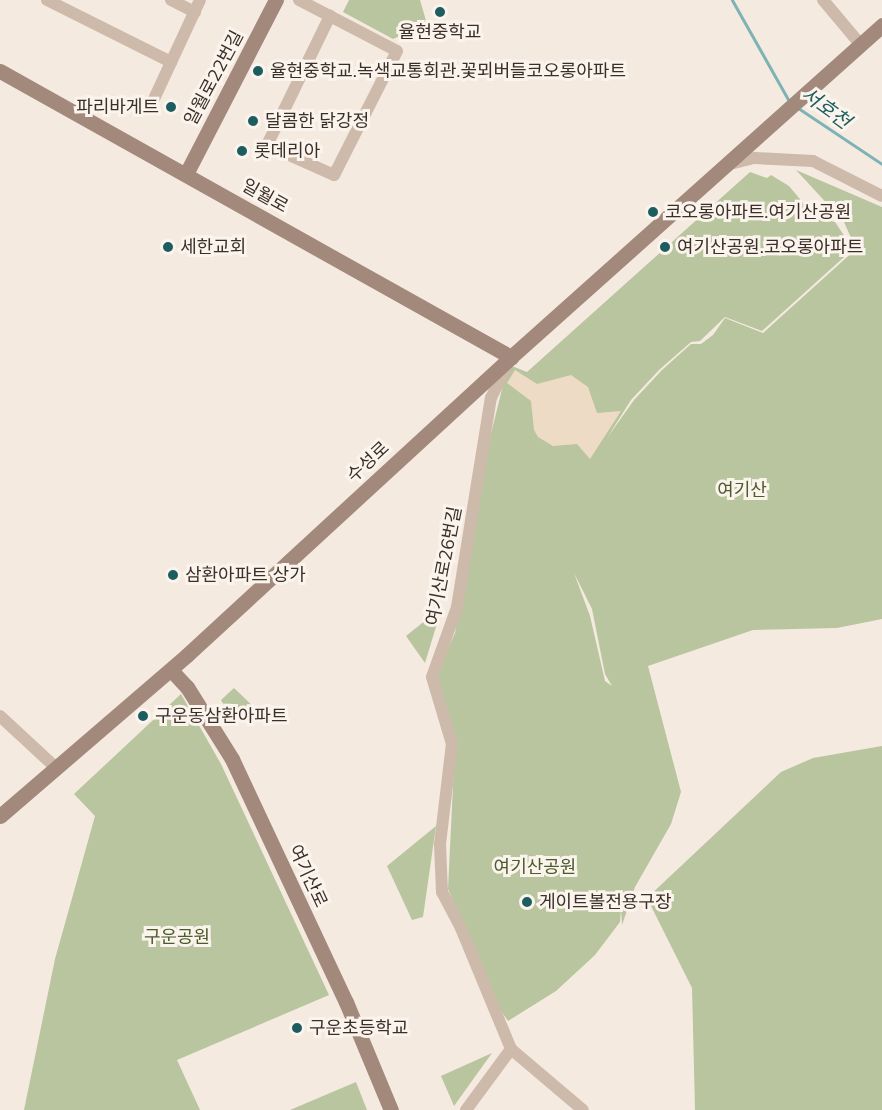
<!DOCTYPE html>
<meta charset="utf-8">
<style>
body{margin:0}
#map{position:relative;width:882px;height:1110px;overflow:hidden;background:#f5eae0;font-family:"Nunito Sans","Noto Sans KR",sans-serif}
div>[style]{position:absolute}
.green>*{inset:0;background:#b9c59f}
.plaza>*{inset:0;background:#eddbc6}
.stream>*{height:3px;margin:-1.5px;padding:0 1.5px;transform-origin:1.5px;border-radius:1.5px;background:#7db3b4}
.street>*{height:12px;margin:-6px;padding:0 6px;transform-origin:6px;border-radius:6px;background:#cebaab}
.secondary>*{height:15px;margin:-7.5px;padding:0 7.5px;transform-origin:7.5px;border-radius:7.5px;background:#a2897c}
.dots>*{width:16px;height:16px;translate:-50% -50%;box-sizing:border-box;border:3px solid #fbf4ed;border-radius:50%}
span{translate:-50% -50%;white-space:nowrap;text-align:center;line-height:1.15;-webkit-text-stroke:6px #fbf4ed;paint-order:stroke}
.poi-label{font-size:18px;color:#3b2f2a}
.left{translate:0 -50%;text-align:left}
.right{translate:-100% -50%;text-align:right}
.street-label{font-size:18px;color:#3b2f2a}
.park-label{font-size:18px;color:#4b5b2c}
.water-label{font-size:20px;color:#1d5d60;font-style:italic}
</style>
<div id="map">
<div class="green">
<div style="clip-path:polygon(349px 0,420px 0,427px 24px,393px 39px,343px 12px)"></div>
<div style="clip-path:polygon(evenodd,796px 170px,882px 207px,882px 619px,837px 628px,753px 630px,648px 666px,681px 792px,671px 824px,635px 887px,622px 925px,621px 909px,620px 922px,595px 955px,556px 991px,508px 1021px,497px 1005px,448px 889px,455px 744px,435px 678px,455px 633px,489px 442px,503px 385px,512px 366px,527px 372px,750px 172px,767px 178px,771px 175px,789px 186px,815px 217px,835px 222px,853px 249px,762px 331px,725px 317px,700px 341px,691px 342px,659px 370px,631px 400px,607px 438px,634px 400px,662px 370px,691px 344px,701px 344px,713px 335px,725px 318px,763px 333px,856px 249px,844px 222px,796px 170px,574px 573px,592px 609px,605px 674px,612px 686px,605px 681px,590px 616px,574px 573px)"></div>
<div style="clip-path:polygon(442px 607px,425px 663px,406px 636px)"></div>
<div style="clip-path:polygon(234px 688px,257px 710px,249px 717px,240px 709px,231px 717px,221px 700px)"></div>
<div style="clip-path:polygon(181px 694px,221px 764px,329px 995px,177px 1060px,200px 1110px,24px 1110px,55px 959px,95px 816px,74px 794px)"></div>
<div style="clip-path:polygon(882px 746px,882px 1110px,695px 1110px,692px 988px,647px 898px,781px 772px,813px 758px)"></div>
<div style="clip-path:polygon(436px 826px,423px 917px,412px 920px,387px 866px)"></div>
<div style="clip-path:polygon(492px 1053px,454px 1106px,441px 1076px)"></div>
<div style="clip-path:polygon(356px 1082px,367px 1110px,290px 1110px)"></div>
</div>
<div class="plaza">
<div style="clip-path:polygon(515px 370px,537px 384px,571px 375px,588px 387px,597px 413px,621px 411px,590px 459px,577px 444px,553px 446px,538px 437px,534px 430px,531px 401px,507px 383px)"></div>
</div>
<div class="stream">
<div style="left:732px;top:0;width:118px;rotate:60.6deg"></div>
<div style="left:798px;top:108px;width:101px;rotate:33.7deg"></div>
</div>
<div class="street">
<div style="left:47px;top:0;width:139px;rotate:26.6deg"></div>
<div style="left:171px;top:0;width:27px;rotate:27deg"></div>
<div style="left:299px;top:0;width:110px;rotate:27.5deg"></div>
<div style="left:397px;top:51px;width:139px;rotate:116.9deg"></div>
<div style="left:334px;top:175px;width:73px;rotate:-155.9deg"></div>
<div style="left:267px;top:145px;width:144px;rotate:-64deg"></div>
<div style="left:823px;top:0;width:57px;rotate:49.9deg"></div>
<div style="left:154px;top:99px;width:109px;rotate:-65.1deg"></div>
<div style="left:726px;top:165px;width:30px;rotate:-14deg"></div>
<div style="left:755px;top:158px;width:58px;rotate:3deg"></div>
<div style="left:813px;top:161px;width:77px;rotate:26.9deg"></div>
<div style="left:0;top:716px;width:75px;rotate:42.8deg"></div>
<div style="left:511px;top:1049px;width:94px;rotate:40.3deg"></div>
<div style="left:466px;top:1110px;width:76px;rotate:-53.6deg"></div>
<div style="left:511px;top:1049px;width:131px;rotate:-112.5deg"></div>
<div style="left:461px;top:928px;width:41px;rotate:-117.8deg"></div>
<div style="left:442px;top:892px;width:48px;rotate:-92.4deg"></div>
<div style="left:440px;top:844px;width:101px;rotate:-83.2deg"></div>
<div style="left:452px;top:744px;width:70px;rotate:-106.6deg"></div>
<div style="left:432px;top:677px;width:74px;rotate:-70.3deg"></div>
<div style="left:457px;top:607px;width:212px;rotate:-80.8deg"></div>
<div style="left:491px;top:398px;width:41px;rotate:-64.1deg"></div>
</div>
<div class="secondary">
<div style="left:0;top:71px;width:586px;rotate:29.24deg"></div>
<div style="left:186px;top:174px;width:196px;rotate:-62.7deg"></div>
<div style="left:171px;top:670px;width:23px;rotate:47deg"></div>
<div style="left:187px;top:687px;width:85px;rotate:58deg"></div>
<div style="left:232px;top:759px;width:268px;rotate:64.9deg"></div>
<div style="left:346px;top:1002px;width:117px;rotate:67.4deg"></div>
<div style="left:0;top:816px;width:247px;rotate:-40.7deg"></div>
<div style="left:187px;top:655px;width:440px;rotate:-42.6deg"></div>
<div style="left:511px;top:357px;width:498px;rotate:-41.8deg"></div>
</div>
<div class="dots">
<div style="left:440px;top:12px;background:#1d5d60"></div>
<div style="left:258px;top:71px;background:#1d5d60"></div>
<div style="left:171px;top:107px;background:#1d5d60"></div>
<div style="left:253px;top:121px;background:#1d5d60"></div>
<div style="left:242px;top:151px;background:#1d5d60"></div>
<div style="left:653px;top:212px;background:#1d5d60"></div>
<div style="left:168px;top:247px;background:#1d5d60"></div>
<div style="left:665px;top:247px;background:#1d5d60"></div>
<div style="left:173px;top:575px;background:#1d5d60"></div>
<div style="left:143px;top:716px;background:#1d5d60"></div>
<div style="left:527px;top:902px;background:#1d5d60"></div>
<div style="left:297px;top:1028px;background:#1d5d60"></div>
</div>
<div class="poi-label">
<span style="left:440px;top:32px">율현중학교</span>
<span class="left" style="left:270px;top:71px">율현중학교.녹색교통회관.꽃뫼버들코오롱아파트</span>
<span class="right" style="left:159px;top:107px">파리바게트</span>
<span class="left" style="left:265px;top:121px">달콤한 닭강정</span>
<span class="left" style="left:254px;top:151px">롯데리아</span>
<span class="left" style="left:665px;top:212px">코오롱아파트.여기산공원</span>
<span class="left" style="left:180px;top:247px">세한교회</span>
<span class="left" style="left:677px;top:247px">여기산공원.코오롱아파트</span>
<span class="left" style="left:185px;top:575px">삼환아파트 상가</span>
<span class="left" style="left:155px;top:716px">구운동삼환아파트</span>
<span class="left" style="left:539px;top:902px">게이트볼전용구장</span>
<span class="left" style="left:309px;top:1028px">구운초등학교</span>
</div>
<div class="street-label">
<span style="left:214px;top:78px;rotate:-62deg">일월로22번길</span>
<span style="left:265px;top:196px;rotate:29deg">일월로</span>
<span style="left:368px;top:462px;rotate:-43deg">수성로</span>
<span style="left:444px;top:566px;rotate:-79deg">여기산로26번길</span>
<span style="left:308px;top:876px;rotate:65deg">여기산로</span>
</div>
<div class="park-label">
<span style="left:742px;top:490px">여기산</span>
<span style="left:535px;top:867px">여기산공원</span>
<span style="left:177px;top:937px">구운공원</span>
</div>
<div class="water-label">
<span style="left:826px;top:108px;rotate:36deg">서호천</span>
</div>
</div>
